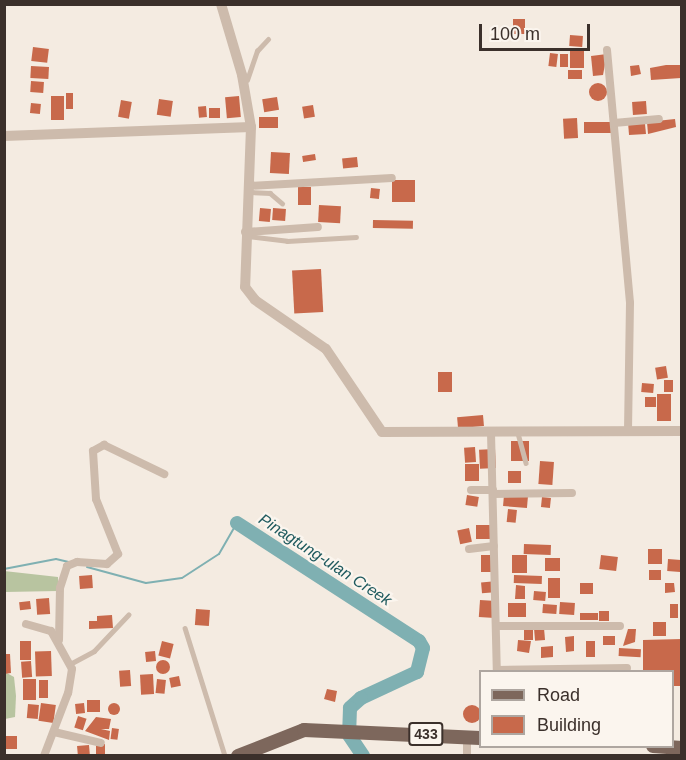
<!DOCTYPE html>
<style>
body{margin:0}
#map{position:relative;width:686px;height:760px;overflow:hidden;background:#f4ebe1;font-family:Helvetica,sans-serif}
div>[style]{position:absolute}
.green>*{inset:0;background:#b8c4a0}
.stream>*{height:2px;margin:-1px;padding:0 1px;transform-origin:1px;border-radius:1px;background:#7fb0b2}
.river>*{height:14px;margin:-7px;padding:0 7px;transform-origin:7px;border-radius:7px;background:#7fb0b2}
.building>*{inset:0;background:#c8694b;transform-origin:0 0}
.round{border-radius:50%}
.service>*{height:4.5px;margin:-2.25px;padding:0 2.25px;transform-origin:2.25px;border-radius:2.25px;background:#cdbbac}
.minor>*{height:8px;margin:-4px;padding:0 4px;transform-origin:4px;border-radius:4px;background:#cdbbac}
.tertiary>*{height:10px;margin:-5px;padding:0 5px;transform-origin:5px;border-radius:5px;background:#cdbbac}
.primary>*{height:14px;margin:-7px;padding:0 7px;transform-origin:7px;border-radius:7px;background:#7d675c}
span{translate:-50% -50%;white-space:nowrap;text-align:center;line-height:1.15;-webkit-text-stroke:4.5px #fbf5ee;paint-order:stroke}
.shield-label span{padding:2px 4px;background:#fbf5ee;border:2px solid;border-radius:4px;-webkit-text-stroke-width:0}
.shield-label{font-size:14px;color:#3b302b;font-weight:700}
.water-label{font-size:16px;color:#1f5a5e;font-style:italic}
.frame{position:absolute;inset:0;border:6px solid #3b302b;pointer-events:none}
.legend{position:absolute;left:479px;top:670px;width:195px;height:78px;box-sizing:border-box;background:#fbf5ee;border:2px solid #aea6a0;margin:0;padding:8px 10px;list-style:none;font-size:18px;color:#3b302b}
.legend li{display:flex;align-items:center;gap:12px;height:30px}
.legend b{width:30px;border:2px solid #aea6a0}
.scale{position:absolute;left:479px;top:24px;width:111px;height:27px;box-sizing:border-box;border:3px solid #3b302b;border-top:0;padding-left:8px;font-size:18px;line-height:21px;white-space:nowrap;color:#3b302b;-webkit-text-stroke:4px #fbf5ee;paint-order:stroke}
</style>
<div id="map">
<div class="green">
<div style="clip-path:polygon(4px 571px,58px 577px,58px 591px,5px 592px)"></div>
<div style="clip-path:polygon(5px 672px,14px 677px,16px 696px,15px 717px,5px 719px)"></div>
</div>
<div class="stream">
<div style="left:87px;top:567px;width:61px;rotate:15.2deg"></div>
<div style="left:146px;top:583px;width:36px;rotate:-8deg"></div>
<div style="left:182px;top:578px;width:44px;rotate:-33deg"></div>
<div style="left:219px;top:554px;width:36px;rotate:-60deg"></div>
<div style="left:4px;top:569px;width:53px;rotate:-10.9deg"></div>
<div style="left:56px;top:559px;width:13px;rotate:13deg"></div>
</div>
<div class="river">
<div style="left:237px;top:523px;width:217px;rotate:33deg"></div>
<div style="left:419px;top:641px;width:8px;rotate:60deg"></div>
<div style="left:423px;top:648px;width:25px;rotate:104deg"></div>
<div style="left:417px;top:672px;width:62px;rotate:155.1deg"></div>
<div style="left:361px;top:698px;width:15px;rotate:138deg"></div>
<div style="left:350px;top:708px;width:27px;rotate:92deg"></div>
<div style="left:349px;top:735px;width:25px;rotate:56deg"></div>
</div>
<div class="building">
<div style="left:513px;top:19px;width:12px;height:15px"></div>
<div style="left:570px;top:35px;width:13px;height:11px;rotate:4deg"></div>
<div style="left:33px;top:47px;width:16px;height:14px;rotate:7deg"></div>
<div style="left:570px;top:49px;width:14px;height:19px"></div>
<div style="left:550px;top:53px;width:8px;height:13px;rotate:7deg"></div>
<div style="left:560px;top:54px;width:8px;height:13px"></div>
<div style="clip-path:polygon(607px 54px,603px 75px,593px 76px,591px 56px)"></div>
<div style="clip-path:polygon(639px 65px,641px 74px,631px 76px,630px 66px)"></div>
<div style="clip-path:polygon(666px 65px,680px 65px,681px 78px,651px 80px,650px 68px)"></div>
<div style="left:31px;top:66px;width:18px;height:12px;rotate:3deg"></div>
<div style="left:568px;top:70px;width:14px;height:9px"></div>
<div style="left:31px;top:81px;width:13px;height:11px;rotate:4deg"></div>
<div class="round" style="left:589px;top:83px;width:18px;height:18px"></div>
<div style="left:66px;top:93px;width:7px;height:16px"></div>
<div style="left:51px;top:96px;width:13px;height:24px"></div>
<div style="left:239px;top:96px;width:21px;height:14px;rotate:85deg"></div>
<div style="left:277px;top:97px;width:13px;height:15px;rotate:81deg"></div>
<div style="left:159px;top:99px;width:14px;height:16px;rotate:8deg"></div>
<div style="left:121px;top:100px;width:11px;height:17px;rotate:10deg"></div>
<div style="left:646px;top:101px;width:13px;height:14px;rotate:86deg"></div>
<div style="left:31px;top:103px;width:10px;height:10px;rotate:6deg"></div>
<div style="left:313px;top:105px;width:12px;height:11px;rotate:81deg"></div>
<div style="left:206px;top:106px;width:11px;height:8px;rotate:85deg"></div>
<div style="left:220px;top:108px;width:10px;height:11px;rotate:90deg"></div>
<div style="left:278px;top:117px;width:11px;height:19px;rotate:90deg"></div>
<div style="left:577px;top:118px;width:20px;height:14px;rotate:87deg"></div>
<div style="clip-path:polygon(675px 119px,676px 127px,648px 134px,647px 122px)"></div>
<div style="left:584px;top:122px;width:30px;height:11px"></div>
<div style="clip-path:polygon(628px 122px,645px 124px,646px 134px,629px 135px)"></div>
<div style="left:271px;top:152px;width:19px;height:21px;rotate:3deg"></div>
<div style="left:315px;top:154px;width:6px;height:13px;rotate:81deg"></div>
<div style="left:357px;top:157px;width:10px;height:15px;rotate:84deg"></div>
<div style="left:392px;top:180px;width:23px;height:22px"></div>
<div style="left:298px;top:187px;width:13px;height:18px"></div>
<div style="left:371px;top:188px;width:9px;height:10px;rotate:6deg"></div>
<div style="left:319px;top:205px;width:22px;height:17px;rotate:3deg"></div>
<div style="left:260px;top:208px;width:11px;height:13px;rotate:5deg"></div>
<div style="left:273px;top:208px;width:13px;height:12px;rotate:4deg"></div>
<div style="left:373px;top:220px;width:40px;height:8px;rotate:1deg"></div>
<div style="left:321px;top:269px;width:43px;height:29px;rotate:87deg"></div>
<div style="left:666px;top:366px;width:12px;height:11px;rotate:81deg"></div>
<div style="left:438px;top:372px;width:14px;height:20px"></div>
<div style="left:664px;top:380px;width:9px;height:12px"></div>
<div style="left:642px;top:383px;width:12px;height:9px;rotate:5deg"></div>
<div style="left:657px;top:394px;width:14px;height:27px"></div>
<div style="left:645px;top:397px;width:11px;height:10px"></div>
<div style="left:483px;top:415px;width:11px;height:26px;rotate:85deg"></div>
<div style="left:529px;top:441px;width:20px;height:18px;rotate:90deg"></div>
<div style="left:475px;top:447px;width:15px;height:11px;rotate:86deg"></div>
<div style="left:495px;top:449px;width:19px;height:16px;rotate:87deg"></div>
<div style="left:540px;top:461px;width:14px;height:23px;rotate:4deg"></div>
<div style="left:465px;top:464px;width:14px;height:17px"></div>
<div style="left:508px;top:471px;width:13px;height:12px"></div>
<div style="left:467px;top:495px;width:12px;height:10px;rotate:9deg"></div>
<div style="left:504px;top:495px;width:24px;height:11px;rotate:5deg"></div>
<div style="left:542px;top:497px;width:9px;height:10px;rotate:6deg"></div>
<div style="left:508px;top:509px;width:9px;height:13px;rotate:6deg"></div>
<div style="left:476px;top:525px;width:20px;height:14px"></div>
<div style="left:469px;top:528px;width:14px;height:12px;rotate:78deg"></div>
<div style="left:524px;top:544px;width:27px;height:10px;rotate:2deg"></div>
<div style="left:648px;top:549px;width:14px;height:15px"></div>
<div style="left:481px;top:555px;width:17px;height:17px"></div>
<div style="left:512px;top:555px;width:15px;height:18px"></div>
<div style="left:601px;top:555px;width:17px;height:14px;rotate:7deg"></div>
<div style="left:545px;top:558px;width:15px;height:13px"></div>
<div style="left:668px;top:559px;width:13px;height:12px;rotate:4deg"></div>
<div style="left:661px;top:570px;width:10px;height:12px;rotate:90deg"></div>
<div style="left:92px;top:575px;width:13px;height:13px;rotate:86deg"></div>
<div style="left:514px;top:575px;width:28px;height:8px;rotate:2deg"></div>
<div style="left:548px;top:578px;width:12px;height:20px"></div>
<div style="left:497px;top:581px;width:11px;height:16px;rotate:85deg"></div>
<div style="left:580px;top:583px;width:13px;height:11px"></div>
<div style="clip-path:polygon(665px 583px,674px 583px,675px 592px,665px 593px)"></div>
<div style="clip-path:polygon(516px 585px,525px 586px,525px 599px,515px 599px)"></div>
<div style="left:534px;top:591px;width:12px;height:9px;rotate:5deg"></div>
<div style="left:49px;top:598px;width:16px;height:13px;rotate:86deg"></div>
<div style="left:480px;top:600px;width:16px;height:17px;rotate:4deg"></div>
<div style="left:30px;top:601px;width:8px;height:11px;rotate:83deg"></div>
<div style="left:560px;top:602px;width:15px;height:12px;rotate:4deg"></div>
<div style="left:508px;top:603px;width:18px;height:14px"></div>
<div style="left:543px;top:604px;width:14px;height:9px;rotate:4deg"></div>
<div style="left:670px;top:604px;width:8px;height:14px"></div>
<div style="left:196px;top:609px;width:14px;height:16px;rotate:4deg"></div>
<div style="left:599px;top:611px;width:10px;height:10px"></div>
<div style="left:580px;top:613px;width:18px;height:7px"></div>
<div style="clip-path:polygon(112px 615px,113px 628px,89px 629px,89px 621px,97px 621px,97px 616px)"></div>
<div style="left:666px;top:622px;width:14px;height:13px;rotate:90deg"></div>
<div style="left:524px;top:626px;width:9px;height:14px"></div>
<div style="left:544px;top:628px;width:12px;height:10px;rotate:85deg"></div>
<div style="clip-path:polygon(628px 629px,636px 629px,635px 642px,623px 646px)"></div>
<div style="clip-path:polygon(574px 636px,574px 651px,566px 652px,565px 637px)"></div>
<div style="left:603px;top:636px;width:12px;height:9px"></div>
<div style="clip-path:polygon(682px 639px,682px 686px,672px 686px,672px 672px,643px 672px,643px 640px)"></div>
<div style="clip-path:polygon(518px 640px,531px 641px,529px 653px,517px 651px)"></div>
<div style="left:20px;top:641px;width:11px;height:19px"></div>
<div style="left:162px;top:641px;width:12px;height:15px;rotate:14deg"></div>
<div style="left:586px;top:641px;width:9px;height:16px"></div>
<div style="clip-path:polygon(553px 646px,553px 657px,541px 658px,541px 647px)"></div>
<div style="left:619px;top:648px;width:22px;height:8px;rotate:3deg"></div>
<div style="left:51px;top:651px;width:25px;height:16px;rotate:88deg"></div>
<div style="left:155px;top:651px;width:10px;height:10px;rotate:84deg"></div>
<div style="clip-path:polygon(4px 654px,10px 654px,11px 673px,4px 674px)"></div>
<div class="round" style="left:156px;top:660px;width:14px;height:14px"></div>
<div style="left:31px;top:661px;width:16px;height:10px;rotate:86deg"></div>
<div style="left:130px;top:670px;width:16px;height:11px;rotate:86deg"></div>
<div style="left:153px;top:674px;width:20px;height:13px;rotate:87deg"></div>
<div style="left:179px;top:676px;width:10px;height:10px;rotate:79deg"></div>
<div style="left:23px;top:679px;width:13px;height:21px"></div>
<div style="left:157px;top:679px;width:9px;height:14px;rotate:6deg"></div>
<div style="left:39px;top:680px;width:9px;height:18px"></div>
<div style="clip-path:polygon(327px 689px,337px 691px,335px 702px,324px 699px)"></div>
<div style="left:87px;top:700px;width:13px;height:12px"></div>
<div class="round" style="left:108px;top:703px;width:12px;height:12px"></div>
<div style="left:41px;top:703px;width:15px;height:18px;rotate:8deg"></div>
<div style="left:84px;top:703px;width:10px;height:9px;rotate:84deg"></div>
<div style="left:28px;top:704px;width:11px;height:14px;rotate:5deg"></div>
<div class="round" style="left:463px;top:705px;width:18px;height:18px"></div>
<div style="left:78px;top:716px;width:9px;height:12px;rotate:18deg"></div>
<div style="clip-path:polygon(96px 717px,111px 719px,109px 729px,101px 729px,110px 731px,109px 740px,85px 731px)"></div>
<div style="left:112px;top:728px;width:7px;height:11px;rotate:8deg"></div>
<div style="left:6px;top:736px;width:11px;height:13px"></div>
<div style="left:96px;top:744px;width:9px;height:12px"></div>
<div style="left:89px;top:745px;width:11px;height:12px;rotate:85deg"></div>
</div>
<div class="service">
<div style="left:247px;top:80px;width:31px;rotate:-71deg"></div>
<div style="left:257px;top:51px;width:16px;rotate:-47deg"></div>
<div style="left:250px;top:192px;width:20px;rotate:3deg"></div>
<div style="left:270px;top:193px;width:16px;rotate:40deg"></div>
<div style="left:248px;top:236px;width:39px;rotate:7deg"></div>
<div style="left:287px;top:241px;width:69px;rotate:-3.3deg"></div>
<div style="left:518px;top:433px;width:31px;rotate:75deg"></div>
<div style="left:185px;top:628px;width:134px;rotate:72.6deg"></div>
<div style="left:70px;top:664px;width:27px;rotate:-28deg"></div>
<div style="left:94px;top:651px;width:50px;rotate:-46.6deg"></div>
</div>
<div class="minor">
<div style="left:607px;top:50px;width:254px;rotate:84.8deg"></div>
<div style="left:630px;top:303px;width:129px;rotate:90.9deg"></div>
<div style="left:614px;top:123px;width:45px;rotate:-5.1deg"></div>
<div style="left:248px;top:186px;width:144px;rotate:-3.2deg"></div>
<div style="left:245px;top:232px;width:73px;rotate:-3.9deg"></div>
<div style="left:491px;top:433px;width:239px;rotate:88.6deg"></div>
<div style="left:471px;top:490px;width:22px"></div>
<div style="left:493px;top:494px;width:79px;rotate:-0.7deg"></div>
<div style="left:469px;top:549px;width:25px;rotate:-7deg"></div>
<div style="left:26px;top:624px;width:26px;rotate:16deg"></div>
<div style="left:51px;top:631px;width:43px;rotate:61.1deg"></div>
<div style="left:72px;top:669px;width:24px;rotate:99deg"></div>
<div style="left:68px;top:693px;width:67px;rotate:110.9deg"></div>
<div style="left:497px;top:626px;width:123px"></div>
<div style="left:59px;top:640px;width:52px;rotate:-88.9deg"></div>
<div style="left:60px;top:588px;width:23px;rotate:-72deg"></div>
<div style="left:67px;top:566px;width:11px;rotate:-22deg"></div>
<div style="left:77px;top:562px;width:30px;rotate:4deg"></div>
<div style="left:107px;top:564px;width:15px;rotate:-42deg"></div>
<div style="left:118px;top:554px;width:59px;rotate:-111.8deg"></div>
<div style="left:96px;top:499px;width:48px;rotate:-93.6deg"></div>
<div style="left:93px;top:451px;width:13px;rotate:-29deg"></div>
<div style="left:104px;top:445px;width:67px;rotate:25.8deg"></div>
<div style="left:497px;top:670px;width:130px;rotate:-0.9deg"></div>
<div style="left:54px;top:732px;width:48px;rotate:13.2deg"></div>
<div style="left:467px;top:737px;width:19px;rotate:90deg"></div>
</div>
<div class="tertiary">
<div style="left:221px;top:4px;width:74px;rotate:73.5deg"></div>
<div style="left:242px;top:75px;width:53px;rotate:80.2deg"></div>
<div style="left:251px;top:127px;width:160px;rotate:92.1deg"></div>
<div style="left:245px;top:287px;width:16px;rotate:52deg"></div>
<div style="left:255px;top:300px;width:86px;rotate:34.6deg"></div>
<div style="left:326px;top:349px;width:100px;rotate:56deg"></div>
<div style="left:382px;top:432px;width:300px;rotate:-0.2deg"></div>
<div style="left:4px;top:136px;width:247px;rotate:-2.1deg"></div>
</div>
<div class="primary">
<div style="left:653px;top:746px;width:29px;rotate:4deg"></div>
<div style="left:238px;top:756px;width:71px;rotate:-21.5deg"></div>
<div style="left:304px;top:730px;width:176px;rotate:2.6deg"></div>
</div>
<div class="shield-label">
<span style="left:426px;top:734px">433</span>
</div>
<div class="water-label">
<span style="left:325px;top:560px;rotate:33deg">Pinagtung-ulan Creek</span>
</div>
<div class="frame"></div>
<ul class="legend">
<li><b style="height:8px;background:#7d675c"></b>Road</li>
<li><b style="height:16px;background:#c8694b"></b>Building</li>
</ul>
<div class="scale">100 m</div>
</div>
